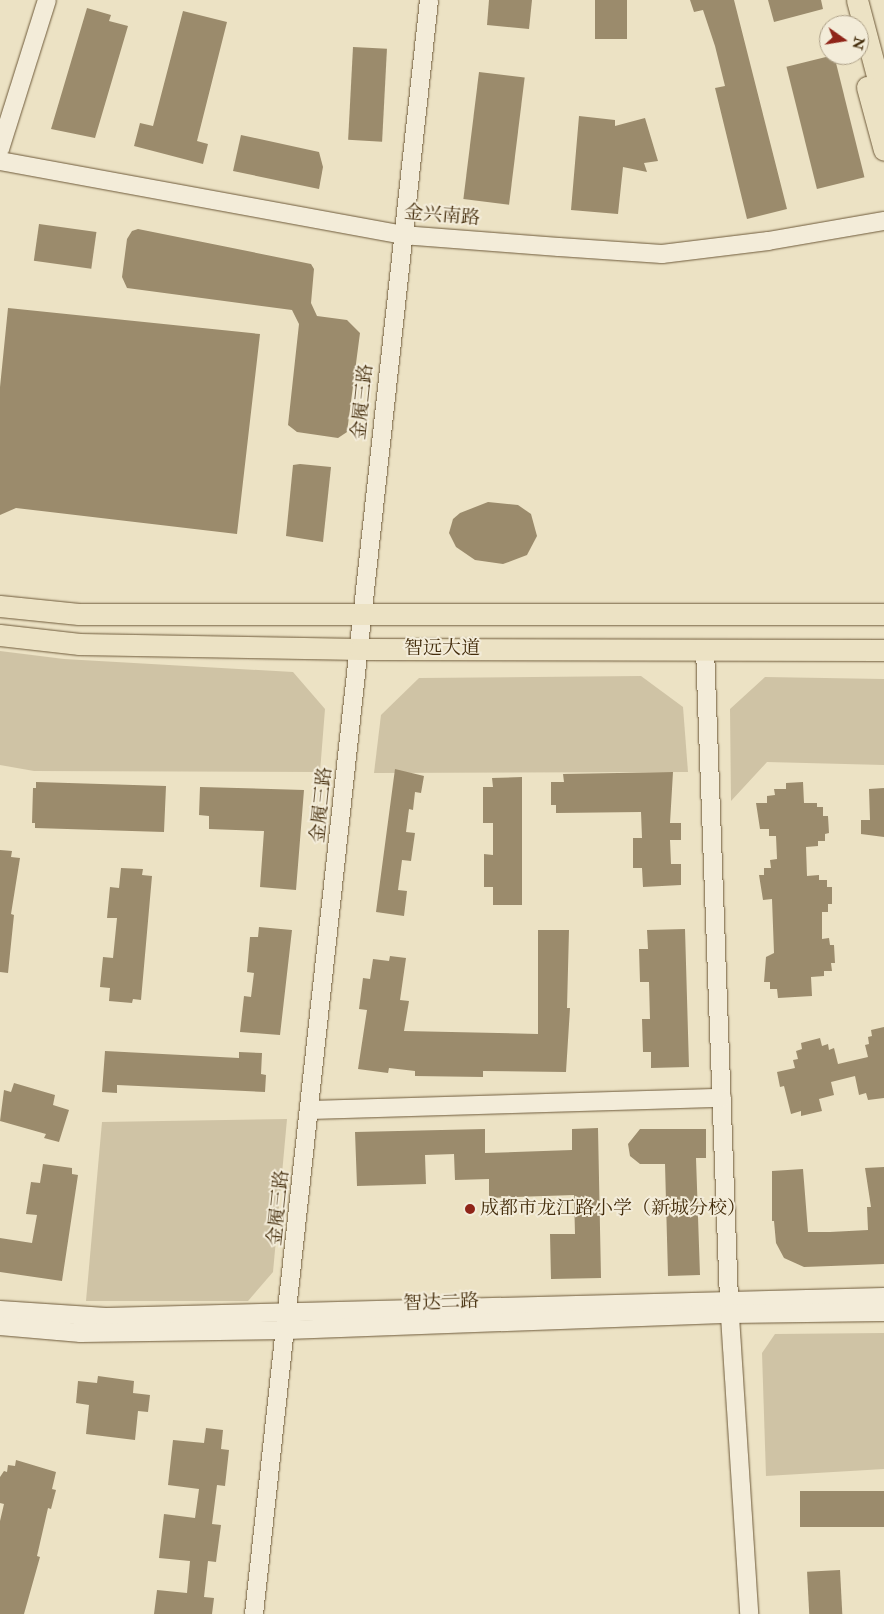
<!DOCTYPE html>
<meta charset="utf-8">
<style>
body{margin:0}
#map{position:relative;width:884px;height:1614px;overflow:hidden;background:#ece2c4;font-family:"IM FELL Double Pica","Noto Serif SC",serif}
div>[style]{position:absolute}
.green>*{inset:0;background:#cfc3a5}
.building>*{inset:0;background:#9b8b6c;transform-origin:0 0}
.roads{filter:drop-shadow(0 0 1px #6e5a3a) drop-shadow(0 0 1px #6e5a3a)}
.minor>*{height:18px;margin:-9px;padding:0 9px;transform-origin:9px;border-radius:9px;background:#f3ecd9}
.major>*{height:21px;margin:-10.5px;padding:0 10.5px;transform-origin:10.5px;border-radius:10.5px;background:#ece2c4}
.dots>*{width:14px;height:14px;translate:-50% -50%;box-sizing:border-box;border:2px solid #f3ecd9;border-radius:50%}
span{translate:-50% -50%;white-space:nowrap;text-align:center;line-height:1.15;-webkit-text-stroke:4px #f3ecd9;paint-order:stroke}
.street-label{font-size:19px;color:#442d0c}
.poi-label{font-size:19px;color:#442d0c}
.left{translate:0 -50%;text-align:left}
.north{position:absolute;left:819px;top:15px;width:50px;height:50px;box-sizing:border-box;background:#f3ecd9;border:1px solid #ada087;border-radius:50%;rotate:103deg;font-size:14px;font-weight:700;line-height:20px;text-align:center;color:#442d0c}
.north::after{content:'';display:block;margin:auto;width:18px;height:22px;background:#8f2418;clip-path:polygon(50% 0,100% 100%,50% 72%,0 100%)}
</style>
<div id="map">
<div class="green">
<div style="clip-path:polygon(0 651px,64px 659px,293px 672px,325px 709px,320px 772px,34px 771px,0 765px)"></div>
<div style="clip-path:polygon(641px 676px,683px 707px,688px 772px,374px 773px,381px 715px,419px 678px)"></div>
<div style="clip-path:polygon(765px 677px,884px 679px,884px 765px,767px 762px,731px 801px,730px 709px)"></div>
<div style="clip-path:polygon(287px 1119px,273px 1272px,248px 1301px,86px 1301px,102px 1122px)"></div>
<div style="clip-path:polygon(884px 1333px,884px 1469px,766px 1476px,762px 1353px,775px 1334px)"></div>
</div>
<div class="building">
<div style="clip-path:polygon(489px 0,532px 0,529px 29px,487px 25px)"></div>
<div style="left:595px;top:0;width:32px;height:39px"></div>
<div style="clip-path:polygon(690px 0,734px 0,787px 209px,747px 219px,715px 88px,725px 86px,715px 46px,703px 10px,694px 12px)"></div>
<div style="clip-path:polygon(768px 0,821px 0,823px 9px,774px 22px)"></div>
<div style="clip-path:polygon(87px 8px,111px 15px,109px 21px,128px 26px,95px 138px,51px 129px)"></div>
<div style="clip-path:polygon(183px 11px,227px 22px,197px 141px,208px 144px,203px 164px,134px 146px,140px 123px,153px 126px)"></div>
<div style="left:353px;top:47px;width:34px;height:93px;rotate:3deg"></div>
<div style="left:834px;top:55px;width:126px;height:49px;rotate:76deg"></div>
<div style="left:479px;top:72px;width:46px;height:128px;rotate:7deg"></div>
<div style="clip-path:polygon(579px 116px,615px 120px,615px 126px,645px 118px,658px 161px,644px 163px,647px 172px,623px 167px,618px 214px,571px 210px)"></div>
<div style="clip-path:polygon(241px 135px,319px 152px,323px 167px,319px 189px,233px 171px)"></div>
<div style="left:39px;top:224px;width:58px;height:37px;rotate:8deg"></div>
<div style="clip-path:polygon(138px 229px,311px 264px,314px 269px,311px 303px,317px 316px,347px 320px,360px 333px,347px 432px,338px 438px,297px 432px,288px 425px,299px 324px,292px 310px,127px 288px,122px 277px,127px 239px,132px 231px)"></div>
<div style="clip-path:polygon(8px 308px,260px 334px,237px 534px,16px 508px,0 515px,0 387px)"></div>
<div style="clip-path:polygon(300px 464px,331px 467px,323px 542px,286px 536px,293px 465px)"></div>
<div style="clip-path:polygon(488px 502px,518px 505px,531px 514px,537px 536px,527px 555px,503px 564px,475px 560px,456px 547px,449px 533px,453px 519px,460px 513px)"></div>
<div style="clip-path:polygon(395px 769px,424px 776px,421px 793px,415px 792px,413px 810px,409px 809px,406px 832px,415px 833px,411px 861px,402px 860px,398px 890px,407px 891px,404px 916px,376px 912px)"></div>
<div style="clip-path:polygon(673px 772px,670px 823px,681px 823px,681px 840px,670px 840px,671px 864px,681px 864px,681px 885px,643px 887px,642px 868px,633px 868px,633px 838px,642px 838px,641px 812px,556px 813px,556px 805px,551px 805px,551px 782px,564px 782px,563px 774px)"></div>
<div style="clip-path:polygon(522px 777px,522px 905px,493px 905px,493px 887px,484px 887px,484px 854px,493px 855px,493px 823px,483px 823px,483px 787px,493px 787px,492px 778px)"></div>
<div style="clip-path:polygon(36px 782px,166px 786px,164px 832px,35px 828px,35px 823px,32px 823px,33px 788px,36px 788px)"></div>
<div style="clip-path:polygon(803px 782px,804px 803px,817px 803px,817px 807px,823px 807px,823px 816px,828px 816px,829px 833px,825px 834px,825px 841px,818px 841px,818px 846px,806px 847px,807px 876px,819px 875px,819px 880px,827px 880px,827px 887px,832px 887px,832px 904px,828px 904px,828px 912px,822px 912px,822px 939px,829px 938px,830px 945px,834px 945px,835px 963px,831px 963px,832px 971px,824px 971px,824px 976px,811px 977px,812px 996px,778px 998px,777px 989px,770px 989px,770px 982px,764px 982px,766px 957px,774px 953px,772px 899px,763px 900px,759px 875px,764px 875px,764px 868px,771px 868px,770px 860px,777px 859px,776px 836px,769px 836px,769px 829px,760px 829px,756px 803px,767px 803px,767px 796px,775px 795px,774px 789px,786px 789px,786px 783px)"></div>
<div style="clip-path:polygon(200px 787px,304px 790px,296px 890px,260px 887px,264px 831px,209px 829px,209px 816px,199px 815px)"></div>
<div style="clip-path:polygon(884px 788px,884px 837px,861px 834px,861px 820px,870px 820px,869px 789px)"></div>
<div style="clip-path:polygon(0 850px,12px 851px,11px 857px,20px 858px,11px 914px,14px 915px,8px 973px,0 972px)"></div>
<div style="clip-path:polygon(121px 868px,143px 869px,142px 875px,152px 876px,141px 1000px,133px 999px,132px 1003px,109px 1001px,110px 988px,100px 987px,103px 957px,113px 958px,117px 918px,107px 918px,110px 887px,119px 888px)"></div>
<div style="clip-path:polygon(259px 927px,292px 930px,280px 1035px,240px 1032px,244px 996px,251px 997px,254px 973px,247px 972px,250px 937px,258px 937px)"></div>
<div style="clip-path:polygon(685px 929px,689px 1067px,651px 1068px,651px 1052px,643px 1052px,642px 1019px,650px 1019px,649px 982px,640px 982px,639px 949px,648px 949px,647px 930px)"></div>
<div style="clip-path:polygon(538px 930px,569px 930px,567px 1008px,570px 1008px,566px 1072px,483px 1071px,483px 1077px,415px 1076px,415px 1071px,389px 1068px,388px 1073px,358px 1069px,367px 1010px,359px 1009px,363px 978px,370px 979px,373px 959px,389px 961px,390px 956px,406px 958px,400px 1000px,409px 1001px,404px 1031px,538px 1034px)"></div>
<div style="clip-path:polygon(884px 1027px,884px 1098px,868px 1100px,866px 1093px,859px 1095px,855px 1076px,831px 1082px,834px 1095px,819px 1099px,822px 1111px,801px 1116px,801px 1111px,791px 1114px,784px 1086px,780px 1087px,777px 1072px,795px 1068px,793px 1060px,798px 1059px,796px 1051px,802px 1049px,801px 1043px,820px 1038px,822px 1046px,828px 1044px,829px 1050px,834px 1048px,838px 1064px,868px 1057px,865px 1045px,869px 1044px,868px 1037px,872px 1036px,871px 1030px)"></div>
<div style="clip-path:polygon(105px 1051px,239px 1058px,239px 1052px,262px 1053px,261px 1074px,266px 1075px,265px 1092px,117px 1085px,117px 1093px,102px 1092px)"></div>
<div style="clip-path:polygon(14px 1083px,55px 1095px,53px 1105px,69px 1110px,59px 1142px,44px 1138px,46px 1134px,0 1121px,4px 1090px,11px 1092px)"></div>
<div style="clip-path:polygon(598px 1128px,601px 1278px,551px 1279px,550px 1234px,575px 1234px,574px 1195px,489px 1198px,489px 1179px,455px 1180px,454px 1154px,425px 1155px,426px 1184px,357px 1186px,355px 1132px,485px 1129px,485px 1153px,572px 1150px,572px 1129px)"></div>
<div style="clip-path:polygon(640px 1129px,706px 1129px,706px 1158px,696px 1158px,700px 1275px,668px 1276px,665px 1164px,640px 1164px,630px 1156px,628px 1144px)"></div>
<div style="clip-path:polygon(43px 1164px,72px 1168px,72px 1174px,78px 1175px,62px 1281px,0 1272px,0 1238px,32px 1243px,37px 1215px,26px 1214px,31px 1182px,40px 1183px)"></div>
<div style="clip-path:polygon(884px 1167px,884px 1264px,804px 1267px,784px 1258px,776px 1243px,774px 1221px,772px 1221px,772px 1171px,803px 1169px,808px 1232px,830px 1232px,868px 1230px,867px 1207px,871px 1207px,865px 1168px)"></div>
<div style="clip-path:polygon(98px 1376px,134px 1381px,133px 1393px,150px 1395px,148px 1412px,138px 1411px,135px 1440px,86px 1434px,89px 1405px,76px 1403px,78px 1381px,97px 1383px)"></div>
<div style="clip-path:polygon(206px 1428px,223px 1430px,221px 1449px,229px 1450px,225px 1486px,217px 1485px,212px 1524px,221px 1525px,216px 1562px,208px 1561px,204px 1597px,214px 1598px,212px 1614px,154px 1614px,157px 1590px,187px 1593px,190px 1561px,159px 1558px,164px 1514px,195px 1518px,199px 1489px,168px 1485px,173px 1440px,204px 1443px)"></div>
<div style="clip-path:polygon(16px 1460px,56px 1472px,52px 1489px,56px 1490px,51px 1509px,48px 1508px,37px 1556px,40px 1557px,24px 1614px,0 1614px,0 1521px,4px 1504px,0 1503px,0 1477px,4px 1471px,7px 1472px,8px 1465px,15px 1466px)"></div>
<div style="left:884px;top:1491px;width:36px;height:84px;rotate:90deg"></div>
<div style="left:840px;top:1570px;width:44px;height:33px;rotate:87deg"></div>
</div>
<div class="roads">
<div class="minor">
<div style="left:0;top:149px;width:156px;rotate:-72.5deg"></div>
<div style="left:0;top:161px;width:409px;rotate:10.4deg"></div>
<div style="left:402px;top:235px;width:157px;rotate:4.4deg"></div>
<div style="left:559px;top:247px;width:103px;rotate:3.9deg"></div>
<div style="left:662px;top:254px;width:107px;rotate:-7deg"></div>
<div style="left:768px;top:241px;width:118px;rotate:-9.8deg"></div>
<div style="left:705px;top:649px;width:652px;rotate:87.89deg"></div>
<div style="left:729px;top:1301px;width:314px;rotate:86.3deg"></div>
<div style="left:311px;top:1110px;width:411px;rotate:-1.7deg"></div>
<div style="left:0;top:1310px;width:106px;rotate:3.8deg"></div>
<div style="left:106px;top:1317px;width:778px;rotate:-1.47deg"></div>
<div style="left:0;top:1326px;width:81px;rotate:4.9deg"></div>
<div style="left:81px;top:1333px;width:206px;rotate:-0.8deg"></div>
<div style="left:287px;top:1330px;width:443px;rotate:-2.1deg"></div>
<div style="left:730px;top:1314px;width:154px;rotate:-0.7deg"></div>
<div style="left:254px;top:1614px;width:1623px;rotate:-83.81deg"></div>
</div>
<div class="major">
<div style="left:857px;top:0;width:106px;rotate:75.2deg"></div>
<div style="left:867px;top:87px;width:65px;rotate:74.9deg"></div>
<div style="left:0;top:606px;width:79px;rotate:5.8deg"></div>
<div style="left:79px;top:614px;width:805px"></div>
<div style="left:0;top:635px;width:80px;rotate:6.5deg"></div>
<div style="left:79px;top:644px;width:281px;rotate:1deg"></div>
<div style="left:360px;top:649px;width:524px;rotate:0.11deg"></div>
</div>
</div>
<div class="dots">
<div style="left:470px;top:1209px;background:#8f2418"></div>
</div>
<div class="street-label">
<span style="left:442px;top:216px;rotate:5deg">金兴南路</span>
<span style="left:363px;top:402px;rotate:-84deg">金履三路</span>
<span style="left:442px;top:649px">智远大道</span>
<span style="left:322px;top:805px;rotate:-84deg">金履三路</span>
<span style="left:279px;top:1208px;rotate:-84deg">金履三路</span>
<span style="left:441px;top:1303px;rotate:-2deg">智达二路</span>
</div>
<div class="poi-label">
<span class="left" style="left:480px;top:1209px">成都市龙江路小学（新城分校）</span>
</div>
<div class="north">N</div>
</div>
